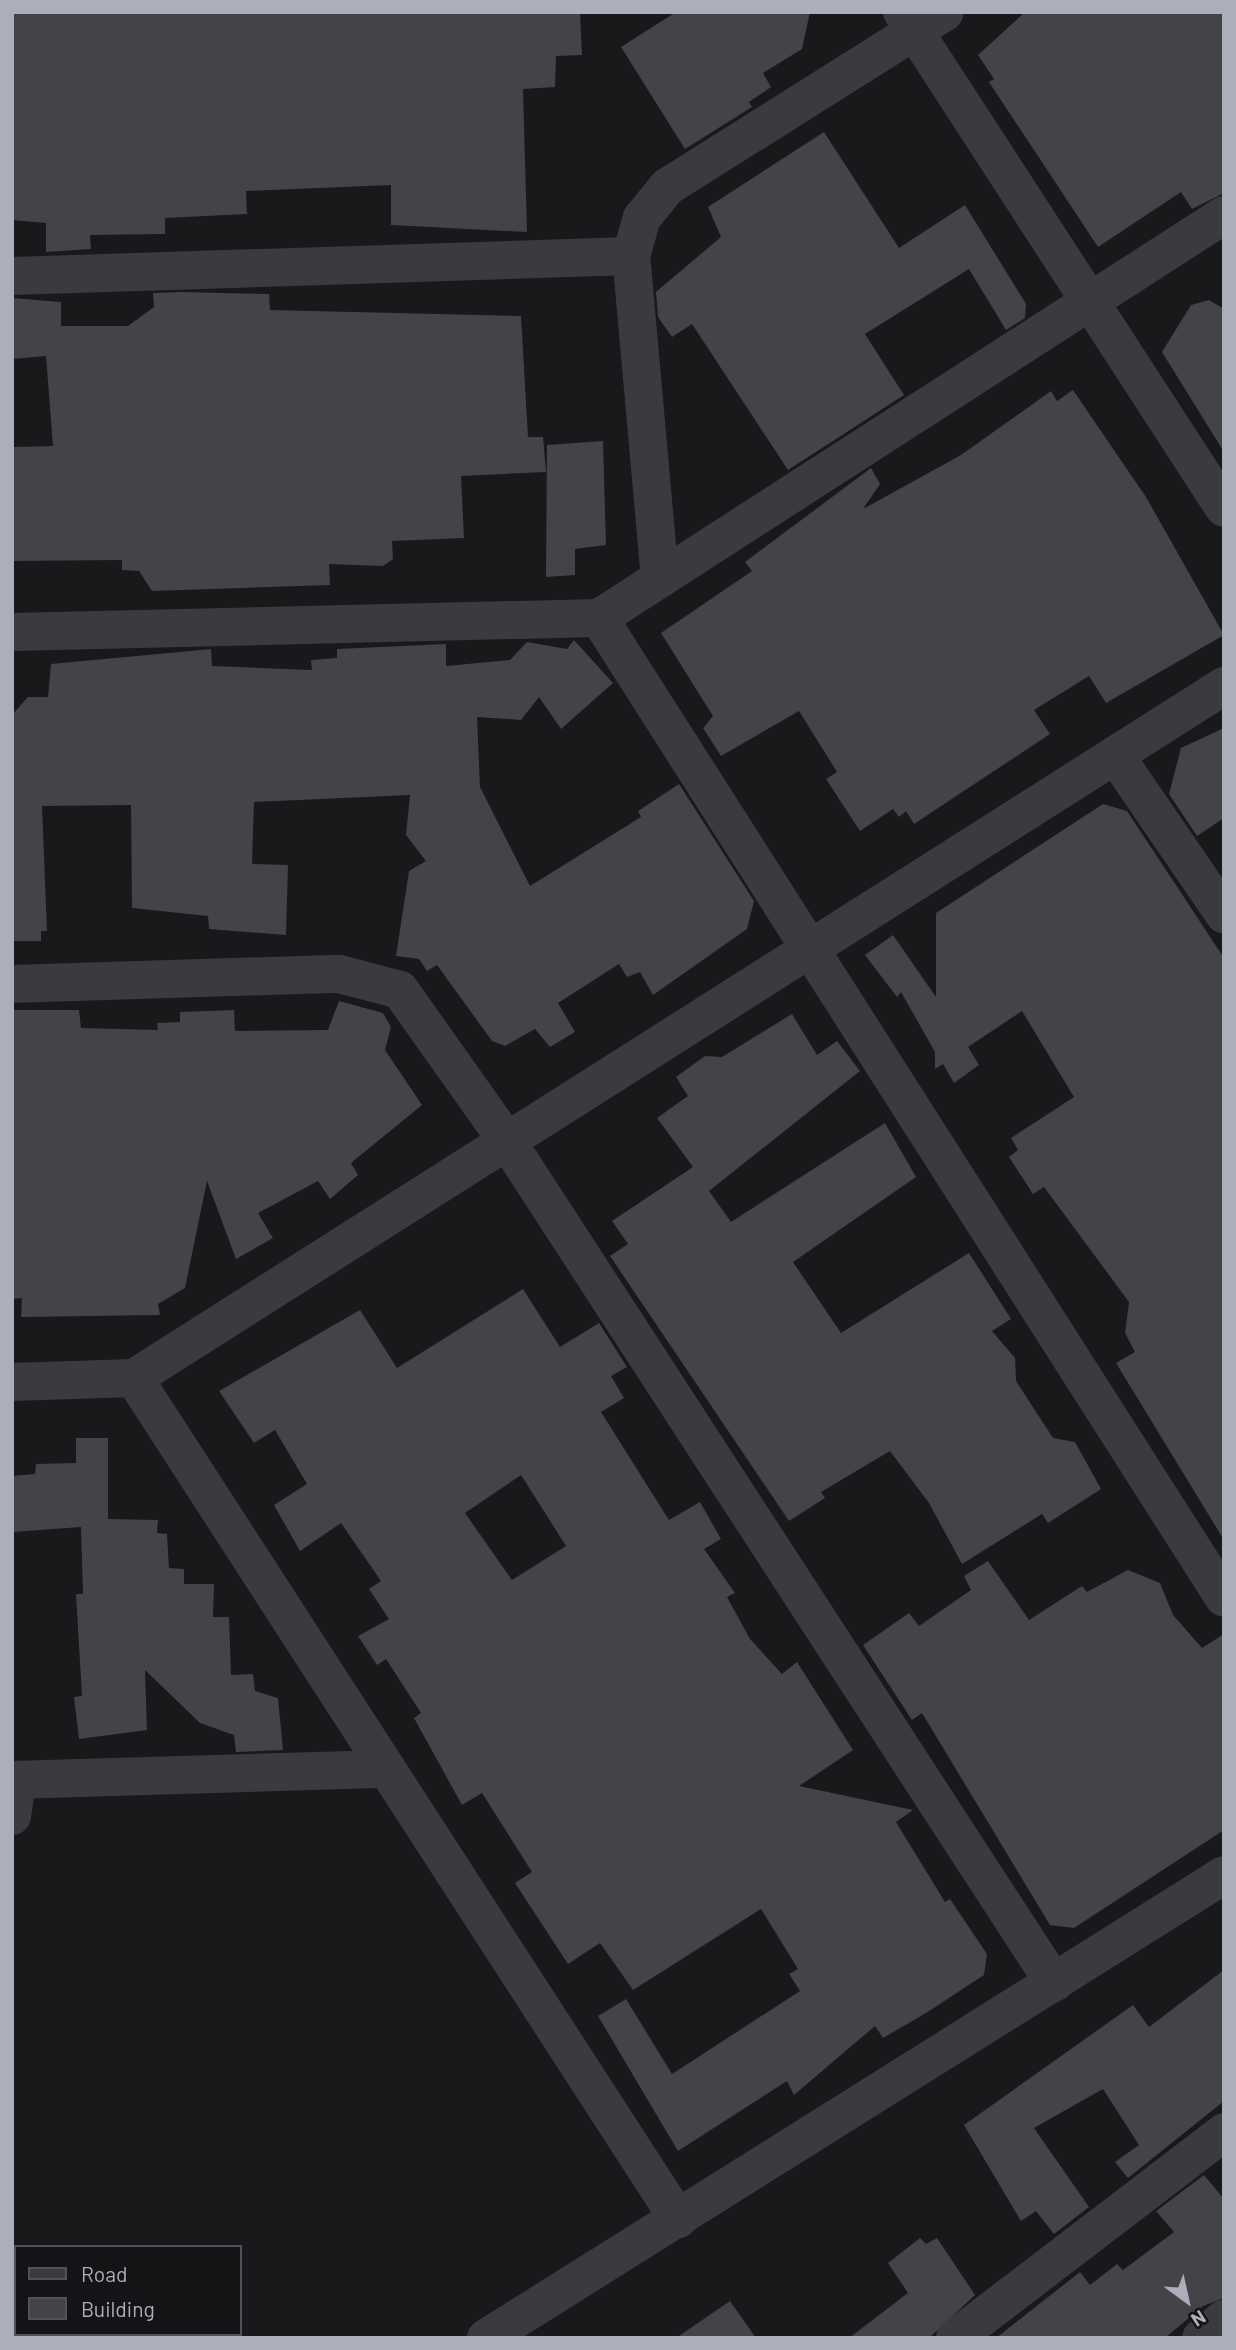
<!DOCTYPE html>
<style>
body{margin:0}
#map{position:relative;width:1236px;height:2350px;overflow:hidden;background:#19191b;font-family:Barlow,sans-serif}
div>[style]{position:absolute}
.building>*{inset:0;background:#434348}
.minor>*{height:38px;margin:-19px;padding:0 19px;transform-origin:19px;border-radius:19px;background:#3a3a40}
span{translate:-50% -50%;white-space:nowrap;text-align:center;line-height:1.15;-webkit-text-stroke:5px #141416;paint-order:stroke}
.frame{position:absolute;inset:0;border:14px solid #acaeba;pointer-events:none}
.legend{position:absolute;left:14px;top:2245px;width:228px;height:91px;box-sizing:border-box;background:#141416;border:2px solid #515258;margin:0;padding:9px 12px;list-style:none;font-size:21px;color:#acaeba}
.legend li{display:flex;align-items:center;gap:14px;height:35px}
.legend b{width:35px;border:2px solid #515258}
.north{position:absolute;left:1152px;top:2266px;width:70px;height:70px;-webkit-text-stroke:5px #141416;paint-order:stroke;rotate:147deg;font-size:19px;font-weight:700;line-height:28px;text-align:center;color:#acaeba}
.north::after{content:'';display:block;margin:auto;width:24px;height:32px;background:#acaeba;clip-path:polygon(50% 0,100% 100%,50% 72%,0 100%)}
</style>
<div id="map">
<div class="building">
<div style="clip-path:polygon(12px 12px,580px 12px,582px 55px,556px 56px,555px 87px,523px 89px,527px 232px,391px 225px,391px 185px,246px 191px,247px 214px,165px 218px,165px 234px,90px 235px,91px 249px,46px 252px,46px 223px,12px 220px)"></div>
<div style="clip-path:polygon(676px 12px,810px 12px,802px 49px,763px 73px,771px 87px,749px 102px,752px 107px,685px 149px,621px 47px)"></div>
<div style="clip-path:polygon(1025px 12px,1224px 12px,1224px 193px,1192px 209px,1181px 192px,1098px 247px,989px 82px,994px 79px,978px 55px)"></div>
<div style="clip-path:polygon(824px 132px,899px 248px,965px 205px,1026px 304px,1025px 318px,1006px 330px,969px 269px,865px 334px,904px 395px,788px 470px,692px 324px,672px 337px,658px 317px,656px 292px,721px 237px,708px 207px)"></div>
<div style="clip-path:polygon(180px 292px,269px 294px,270px 310px,521px 316px,528px 437px,543px 437px,546px 472px,461px 476px,464px 538px,392px 541px,393px 559px,383px 566px,329px 564px,330px 585px,152px 591px,139px 571px,122px 570px,122px 560px,12px 561px,12px 447px,53px 446px,46px 356px,12px 359px,12px 298px,61px 302px,61px 326px,128px 326px,154px 307px,153px 293px)"></div>
<div style="clip-path:polygon(1209px 300px,1224px 309px,1224px 452px,1162px 352px,1191px 305px)"></div>
<div style="clip-path:polygon(1073px 390px,1146px 497px,1224px 635px,1106px 703px,1089px 676px,1034px 710px,1050px 734px,914px 824px,906px 811px,899px 817px,893px 809px,860px 831px,826px 779px,837px 772px,799px 711px,721px 756px,703px 728px,713px 716px,661px 633px,752px 571px,745px 562px,871px 468px,880px 484px,863px 509px,961px 455px,1051px 391px,1057px 401px)"></div>
<div style="clip-path:polygon(603px 441px,606px 545px,575px 549px,575px 575px,546px 577px,547px 445px)"></div>
<div style="clip-path:polygon(574px 640px,613px 683px,561px 729px,539px 697px,521px 720px,477px 717px,480px 787px,530px 886px,641px 817px,638px 811px,679px 784px,754px 901px,747px 929px,653px 995px,640px 972px,627px 977px,619px 964px,558px 1003px,575px 1032px,550px 1047px,535px 1029px,505px 1046px,492px 1041px,437px 965px,427px 971px,419px 959px,396px 956px,409px 871px,426px 861px,406px 835px,410px 795px,254px 802px,252px 864px,288px 865px,286px 935px,209px 929px,208px 916px,132px 908px,131px 805px,42px 806px,47px 931px,41px 931px,41px 941px,12px 941px,12px 715px,28px 697px,48px 697px,51px 664px,211px 649px,212px 666px,312px 670px,311px 660px,337px 658px,337px 649px,446px 644px,446px 666px,510px 660px,527px 642px,567px 649px)"></div>
<div style="clip-path:polygon(1224px 728px,1224px 818px,1197px 836px,1169px 794px,1181px 748px)"></div>
<div style="clip-path:polygon(1103px 804px,1127px 811px,1224px 958px,1224px 1540px,1116px 1363px,1135px 1352px,1125px 1333px,1129px 1302px,1044px 1187px,1033px 1194px,1009px 1157px,1018px 1150px,1011px 1138px,1074px 1097px,1022px 1011px,968px 1047px,979px 1065px,954px 1083px,943px 1064px,935px 1069px,935px 1052px,901px 992px,897px 997px,865px 955px,893px 935px,936px 997px,936px 913px)"></div>
<div style="clip-path:polygon(339px 1001px,383px 1013px,391px 1027px,385px 1050px,422px 1105px,351px 1163px,358px 1175px,330px 1199px,318px 1181px,258px 1213px,273px 1238px,236px 1259px,207px 1181px,185px 1288px,158px 1304px,160px 1315px,21px 1317px,22px 1298px,12px 1299px,12px 1010px,79px 1010px,81px 1028px,158px 1030px,157px 1023px,180px 1022px,180px 1012px,234px 1010px,235px 1031px,328px 1030px)"></div>
<div style="clip-path:polygon(792px 1014px,817px 1055px,837px 1041px,860px 1071px,709px 1191px,731px 1222px,885px 1123px,916px 1177px,793px 1262px,841px 1333px,969px 1253px,1011px 1319px,992px 1331px,1015px 1358px,1016px 1381px,1053px 1438px,1075px 1442px,1101px 1489px,1048px 1523px,1042px 1514px,962px 1564px,929px 1503px,890px 1451px,821px 1492px,825px 1498px,789px 1521px,610px 1256px,628px 1244px,612px 1221px,693px 1167px,657px 1118px,688px 1096px,676px 1077px,705px 1056px,722px 1057px)"></div>
<div style="clip-path:polygon(evenodd,523px 1289px,560px 1347px,599px 1323px,627px 1367px,611px 1376px,624px 1398px,601px 1412px,669px 1520px,700px 1502px,721px 1539px,704px 1549px,735px 1593px,727px 1597px,750px 1639px,782px 1674px,797px 1662px,853px 1750px,799px 1786px,913px 1810px,896px 1822px,945px 1902px,950px 1899px,987px 1954px,984px 1975px,926px 2013px,883px 2038px,875px 2026px,794px 2095px,787px 2081px,678px 2151px,598px 2016px,626px 1999px,672px 2074px,800px 1991px,789px 1974px,798px 1969px,761px 1909px,633px 1990px,600px 1943px,568px 1964px,515px 1883px,532px 1872px,482px 1793px,462px 1805px,414px 1718px,421px 1713px,386px 1659px,377px 1665px,358px 1636px,389px 1619px,369px 1589px,381px 1581px,341px 1523px,300px 1551px,274px 1505px,307px 1484px,275px 1430px,254px 1443px,219px 1391px,360px 1310px,397px 1368px,523px 1289px,521px 1475px,566px 1546px,512px 1580px,465px 1513px,521px 1475px)"></div>
<div style="clip-path:polygon(76px 1438px,108px 1438px,108px 1519px,158px 1520px,157px 1533px,167px 1534px,169px 1568px,184px 1569px,184px 1584px,214px 1584px,213px 1617px,229px 1617px,231px 1675px,253px 1674px,255px 1691px,278px 1698px,283px 1750px,236px 1752px,234px 1735px,200px 1723px,145px 1670px,147px 1730px,79px 1739px,74px 1697px,82px 1696px,76px 1594px,83px 1594px,81px 1527px,12px 1532px,12px 1476px,35px 1474px,36px 1464px,76px 1463px)"></div>
<div style="clip-path:polygon(988px 1561px,1029px 1620px,1082px 1586px,1087px 1592px,1128px 1570px,1160px 1583px,1173px 1615px,1202px 1648px,1224px 1634px,1224px 1830px,1074px 1928px,1050px 1925px,922px 1713px,912px 1720px,863px 1645px,909px 1613px,919px 1626px,971px 1590px,964px 1576px)"></div>
<div style="clip-path:polygon(1224px 1970px,1224px 2101px,1128px 2178px,1115px 2162px,1139px 2145px,1103px 2089px,1034px 2128px,1089px 2207px,1054px 2234px,1036px 2211px,1021px 2221px,964px 2125px,1133px 2005px,1149px 2027px)"></div>
<div style="clip-path:polygon(1204px 2175px,1224px 2199px,1224px 2298px,1203px 2306px,1165px 2338px,996px 2338px,1080px 2272px,1090px 2285px,1117px 2264px,1123px 2270px,1174px 2232px,1156px 2211px)"></div>
<div style="clip-path:polygon(920px 2238px,926px 2244px,937px 2238px,975px 2295px,929px 2338px,849px 2338px,908px 2293px,888px 2263px)"></div>
<div style="clip-path:polygon(730px 2301px,756px 2338px,676px 2338px)"></div>
</div>
<div class="minor">
<div style="left:902px;top:12px;width:591px;rotate:57.01deg"></div>
<div style="left:12px;top:276px;width:619px;rotate:-1.85deg"></div>
<div style="left:660px;top:579px;width:324px;rotate:-95.1deg"></div>
<div style="left:631px;top:256px;width:40px;rotate:-74deg"></div>
<div style="left:642px;top:218px;width:40px;rotate:-51deg"></div>
<div style="left:667px;top:187px;width:328px;rotate:-32.2deg"></div>
<div style="left:599px;top:618px;width:1162px;rotate:57.47deg"></div>
<div style="left:12px;top:632px;width:587px;rotate:-1.37deg"></div>
<div style="left:599px;top:618px;width:744px;rotate:-32.81deg"></div>
<div style="left:1115px;top:755px;width:193px;rotate:55.6deg"></div>
<div style="left:12px;top:984px;width:327px;rotate:-1.8deg"></div>
<div style="left:339px;top:974px;width:63px;rotate:14.7deg"></div>
<div style="left:400px;top:990px;width:185px;rotate:54.7deg"></div>
<div style="left:507px;top:1141px;width:1004px;rotate:56.99deg"></div>
<div style="left:134px;top:1378px;width:1002px;rotate:57.1deg"></div>
<div style="left:12px;top:1382px;width:122px;rotate:-1.9deg"></div>
<div style="left:134px;top:1378px;width:1291px;rotate:-32.41deg"></div>
<div style="left:12px;top:1780px;width:375px;rotate:-1.7deg"></div>
<div style="left:12px;top:1816px;width:36px;rotate:-82deg"></div>
<div style="left:486px;top:2338px;width:871px;rotate:-32.1deg"></div>
<div style="left:955px;top:2338px;width:339px;rotate:-37.4deg"></div>
<div style="left:1201px;top:2338px;width:30px;rotate:-40deg"></div>
</div>
<div class="frame"></div>
<ul class="legend">
<li><b style="height:9px;background:#3a3a40"></b>Road</li>
<li><b style="height:19px;background:#434348"></b>Building</li>
</ul>
<div class="north">N</div>
</div>
